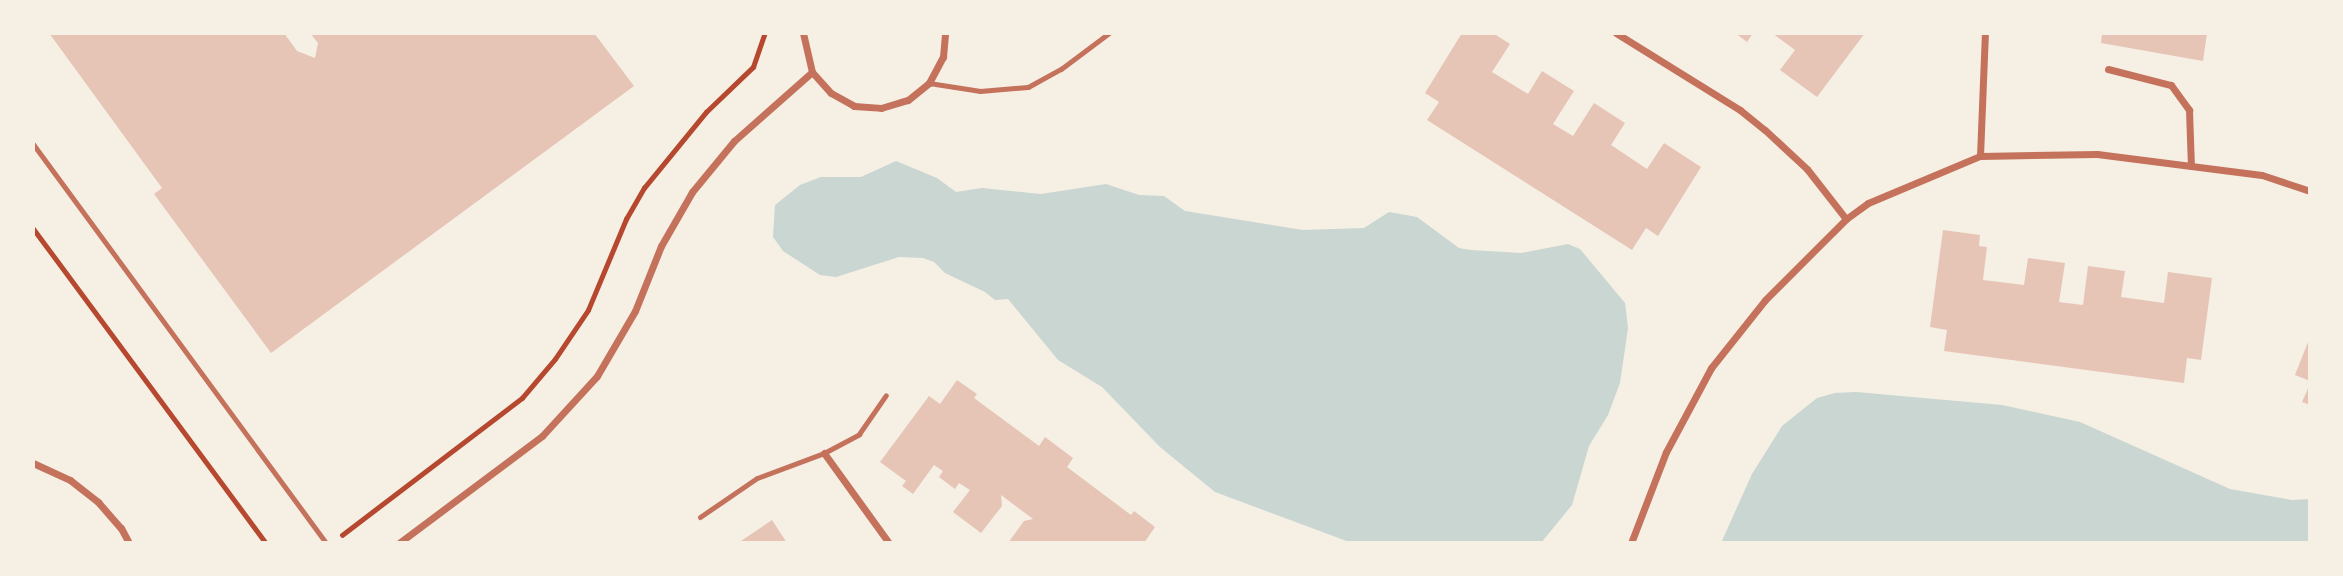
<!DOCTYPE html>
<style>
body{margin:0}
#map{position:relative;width:2343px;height:576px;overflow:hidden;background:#f6efe4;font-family:"Roboto Condensed",sans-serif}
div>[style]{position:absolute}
.water>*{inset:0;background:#c9d6d2}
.building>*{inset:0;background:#e6c5b7}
.path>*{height:4.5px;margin:-2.25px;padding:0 2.25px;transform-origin:2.25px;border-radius:2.25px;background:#b5482f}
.service>*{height:5px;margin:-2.5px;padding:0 2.5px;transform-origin:2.5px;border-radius:2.5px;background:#c5725c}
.minor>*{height:7px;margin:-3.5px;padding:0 3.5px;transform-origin:3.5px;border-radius:3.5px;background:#c5725c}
span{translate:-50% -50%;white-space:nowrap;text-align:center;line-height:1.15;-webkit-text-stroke:7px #f6efe4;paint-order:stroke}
.frame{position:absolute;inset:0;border:35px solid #f6efe4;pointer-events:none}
</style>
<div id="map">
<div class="water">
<div style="clip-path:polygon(896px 161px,937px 178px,956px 192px,982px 188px,1041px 194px,1106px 184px,1139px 195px,1164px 196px,1185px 211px,1303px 230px,1364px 228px,1389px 212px,1417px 217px,1459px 248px,1471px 250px,1521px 253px,1568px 244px,1580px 249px,1625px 303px,1628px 328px,1620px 383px,1608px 415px,1589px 446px,1572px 505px,1541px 543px,1352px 543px,1215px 492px,1160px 447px,1102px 387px,1058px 360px,1008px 299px,995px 300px,985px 292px,945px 273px,934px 262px,923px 258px,899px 257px,836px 277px,820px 275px,783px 251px,773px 237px,775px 205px,800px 185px,821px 177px,861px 177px)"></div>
<div style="clip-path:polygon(1856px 392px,2002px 405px,2080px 422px,2230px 489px,2292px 500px,2310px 499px,2310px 543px,1721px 543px,1752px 474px,1782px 426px,1817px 398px,1835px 393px)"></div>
</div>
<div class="building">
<div style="clip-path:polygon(49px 33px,284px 33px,297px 51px,315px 58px,318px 43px,310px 33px,594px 33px,634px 86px,271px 353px,154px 194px,162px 188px)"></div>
<div style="clip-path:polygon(1462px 33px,1493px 33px,1510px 44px,1492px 72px,1528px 94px,1542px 71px,1574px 91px,1553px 124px,1573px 136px,1594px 103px,1625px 123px,1611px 145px,1647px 169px,1664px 143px,1701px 167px,1658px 236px,1646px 228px,1632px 250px,1427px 120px,1439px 102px,1425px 93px)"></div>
<div style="clip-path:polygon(1735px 33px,1753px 33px,1747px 42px)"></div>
<div style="clip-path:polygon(1772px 33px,1865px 33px,1817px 97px,1780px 70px,1795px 50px)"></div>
<div style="clip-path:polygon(2102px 33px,2207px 33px,2203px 61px,2101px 43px)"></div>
<div style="clip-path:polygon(1943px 230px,1980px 235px,1979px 246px,1987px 247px,1983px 280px,2024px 285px,2028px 258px,2065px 263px,2059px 302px,2083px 305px,2088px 266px,2125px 271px,2121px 297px,2164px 303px,2168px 272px,2212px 278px,2201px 360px,2187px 358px,2184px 383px,1944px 351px,1947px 330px,1930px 327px)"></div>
<div style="clip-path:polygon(2310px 337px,2310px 381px,2295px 375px)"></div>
<div style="clip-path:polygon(957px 380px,977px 394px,974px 398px,1039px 446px,1045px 437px,1073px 458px,1067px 467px,1131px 515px,1134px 511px,1155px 527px,1144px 543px,1008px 543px,1024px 521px,1033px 519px,1001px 495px,1002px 506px,981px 533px,953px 512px,970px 490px,959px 483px,955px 489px,939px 477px,943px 471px,934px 465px,913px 494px,902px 486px,906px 481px,880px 462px,929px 396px,940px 404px)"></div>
<div style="clip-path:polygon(2310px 384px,2310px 405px,2302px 402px)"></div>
<div style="clip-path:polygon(772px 520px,787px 543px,738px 543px)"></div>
</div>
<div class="path">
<div style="left:33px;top:228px;width:392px;rotate:53.5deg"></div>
<div style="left:342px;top:535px;width:226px;rotate:-37.3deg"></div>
<div style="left:522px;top:398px;width:51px;rotate:-49.8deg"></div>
<div style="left:555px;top:359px;width:59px;rotate:-56deg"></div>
<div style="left:588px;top:310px;width:99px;rotate:-67.3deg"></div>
<div style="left:626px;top:219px;width:36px;rotate:-60deg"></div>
<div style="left:644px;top:188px;width:98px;rotate:-50.8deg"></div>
<div style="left:706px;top:112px;width:65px;rotate:-43.8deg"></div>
<div style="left:753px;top:67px;width:36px;rotate:-71deg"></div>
</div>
<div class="service">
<div style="left:929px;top:83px;width:52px;rotate:8.9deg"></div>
<div style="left:980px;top:91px;width:48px;rotate:-4.8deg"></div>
<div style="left:1028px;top:87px;width:38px;rotate:-29deg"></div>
<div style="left:1061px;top:69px;width:60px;rotate:-36.9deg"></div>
<div style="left:33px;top:144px;width:495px;rotate:53.7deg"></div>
<div style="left:700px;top:517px;width:69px;rotate:-34.4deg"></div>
<div style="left:757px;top:478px;width:72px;rotate:-20.5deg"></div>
<div style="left:824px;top:453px;width:40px;rotate:-28deg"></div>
<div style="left:859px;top:434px;width:47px;rotate:-55.3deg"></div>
</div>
<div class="minor">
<div style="left:803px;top:33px;width:40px;rotate:77deg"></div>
<div style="left:812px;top:72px;width:28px;rotate:48deg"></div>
<div style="left:831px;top:93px;width:26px;rotate:29deg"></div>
<div style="left:854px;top:106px;width:27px;rotate:4deg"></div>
<div style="left:881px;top:108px;width:28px;rotate:-17deg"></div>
<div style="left:908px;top:100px;width:27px;rotate:-39deg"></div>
<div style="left:929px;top:83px;width:30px;rotate:-62deg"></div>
<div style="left:943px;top:57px;width:24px;rotate:-85deg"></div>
<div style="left:1616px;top:33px;width:146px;rotate:31.8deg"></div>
<div style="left:1740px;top:110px;width:32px;rotate:39deg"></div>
<div style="left:1765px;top:130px;width:57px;rotate:42.9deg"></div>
<div style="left:1807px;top:169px;width:63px;rotate:52deg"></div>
<div style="left:2108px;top:69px;width:65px;rotate:14.3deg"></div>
<div style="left:2171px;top:85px;width:31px;rotate:54deg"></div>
<div style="left:2189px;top:110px;width:56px;rotate:88deg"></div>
<div style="left:1980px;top:156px;width:123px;rotate:-87.7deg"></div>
<div style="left:824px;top:453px;width:111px;rotate:54.2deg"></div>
<div style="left:33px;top:463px;width:41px;rotate:24.7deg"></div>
<div style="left:70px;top:480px;width:36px;rotate:38deg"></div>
<div style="left:98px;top:502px;width:35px;rotate:49deg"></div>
<div style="left:121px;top:528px;width:17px;rotate:62deg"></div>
<div style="left:399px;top:543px;width:179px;rotate:-36.8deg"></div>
<div style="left:542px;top:436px;width:81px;rotate:-47.5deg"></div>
<div style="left:597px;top:376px;width:75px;rotate:-59.7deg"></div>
<div style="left:635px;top:311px;width:70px;rotate:-68.2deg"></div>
<div style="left:661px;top:246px;width:62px;rotate:-60.1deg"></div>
<div style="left:692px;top:192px;width:66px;rotate:-50.5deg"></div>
<div style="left:734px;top:141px;width:104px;rotate:-41.5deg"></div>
<div style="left:1631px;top:543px;width:97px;rotate:-69deg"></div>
<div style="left:1666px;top:452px;width:95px;rotate:-61.8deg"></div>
<div style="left:1711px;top:368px;width:87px;rotate:-51.5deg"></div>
<div style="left:1765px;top:300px;width:115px;rotate:-45deg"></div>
<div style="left:1846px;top:219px;width:27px;rotate:-36deg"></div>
<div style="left:1868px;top:203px;width:121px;rotate:-22.8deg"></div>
<div style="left:1980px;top:156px;width:117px;rotate:-1deg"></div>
<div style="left:2097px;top:154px;width:166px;rotate:7.3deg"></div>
<div style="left:2262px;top:175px;width:51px;rotate:18.4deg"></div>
</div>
<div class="frame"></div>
</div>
